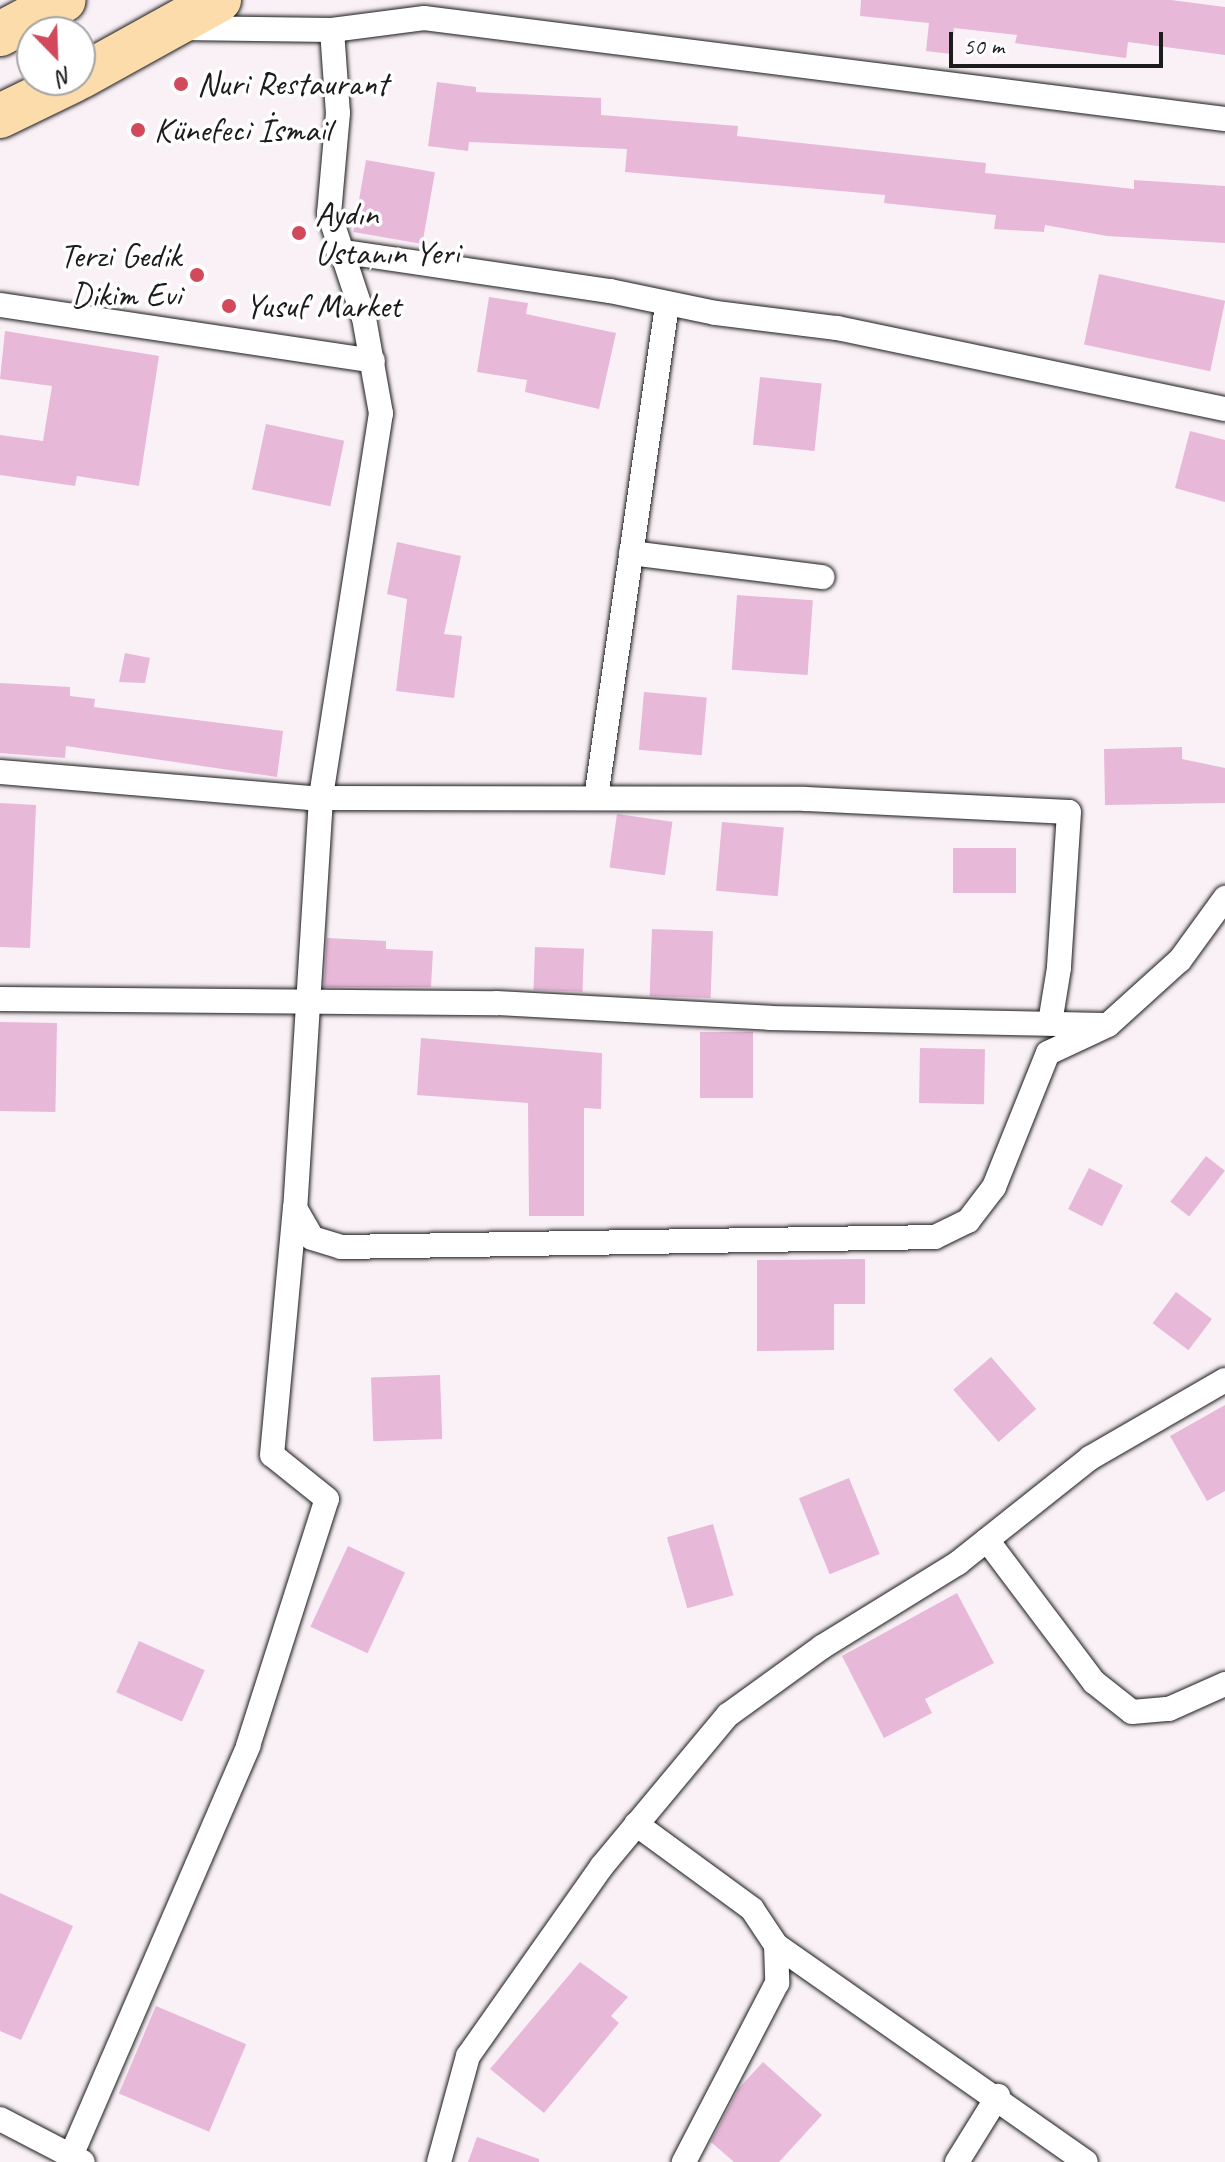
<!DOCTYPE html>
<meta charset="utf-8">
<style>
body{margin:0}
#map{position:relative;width:1225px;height:2162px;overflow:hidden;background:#faf1f7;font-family:Caveat,sans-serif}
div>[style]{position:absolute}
.building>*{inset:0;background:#e8b8d9;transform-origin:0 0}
.roads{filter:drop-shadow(0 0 2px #1c1c1c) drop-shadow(0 0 2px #1c1c1c)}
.street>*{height:24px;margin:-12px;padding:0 12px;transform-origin:12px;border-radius:12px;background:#fff}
.highway>*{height:44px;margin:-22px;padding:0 22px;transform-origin:22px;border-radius:22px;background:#fddcac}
.dots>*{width:22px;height:22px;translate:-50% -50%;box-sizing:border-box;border:4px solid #fff;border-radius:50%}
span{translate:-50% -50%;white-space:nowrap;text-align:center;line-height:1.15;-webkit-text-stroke:7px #fff;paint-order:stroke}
.poi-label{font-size:34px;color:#1c1c1c}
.left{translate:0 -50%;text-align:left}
.right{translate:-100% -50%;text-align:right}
.north{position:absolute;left:16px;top:16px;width:80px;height:80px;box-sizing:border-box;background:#fff;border:2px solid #a4a4a4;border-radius:50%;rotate:157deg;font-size:22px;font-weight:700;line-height:32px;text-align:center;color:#1c1c1c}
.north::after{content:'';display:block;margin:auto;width:28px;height:36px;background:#d1495b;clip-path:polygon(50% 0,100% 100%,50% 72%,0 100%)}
.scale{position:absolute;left:949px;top:32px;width:214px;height:36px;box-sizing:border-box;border:4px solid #1c1c1c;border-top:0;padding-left:10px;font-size:24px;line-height:28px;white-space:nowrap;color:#1c1c1c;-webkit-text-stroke:6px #fff;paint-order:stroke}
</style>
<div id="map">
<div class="building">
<div style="clip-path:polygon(861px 0,1171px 0,1225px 7px,1225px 55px,1128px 42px,1126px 58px,1015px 43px,1017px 35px,954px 28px,951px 54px,926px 51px,929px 23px,860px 16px)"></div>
<div style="clip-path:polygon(437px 82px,476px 87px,476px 92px,601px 98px,601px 115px,738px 126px,737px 136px,986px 163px,985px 173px,1134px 189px,1134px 180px,1225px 186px,1225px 243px,1107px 236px,1045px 225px,1044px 232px,994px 229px,996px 215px,884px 203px,885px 195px,625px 172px,627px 149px,469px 142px,468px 151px,428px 146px)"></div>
<div style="left:366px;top:160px;width:70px;height:73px;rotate:10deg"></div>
<div style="left:1099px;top:274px;width:129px;height:72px;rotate:12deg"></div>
<div style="clip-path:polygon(489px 297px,528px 303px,526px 314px,616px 333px,599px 409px,525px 392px,527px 380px,477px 372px)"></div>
<div style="clip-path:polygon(5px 331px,159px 356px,139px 486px,77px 476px,75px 486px,0 475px,0 435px,43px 441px,52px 386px,0 379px)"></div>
<div style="left:760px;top:377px;width:62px;height:68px;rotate:6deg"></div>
<div style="left:266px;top:424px;width:80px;height:67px;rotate:12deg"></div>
<div style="clip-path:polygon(1190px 431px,1225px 440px,1225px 502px,1175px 488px)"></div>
<div style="clip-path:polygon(397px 542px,461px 556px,444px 634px,462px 636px,454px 698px,396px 691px,407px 599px,387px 594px)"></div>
<div style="left:737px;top:595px;width:76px;height:75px;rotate:4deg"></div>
<div style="clip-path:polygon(125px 653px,150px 658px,145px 683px,119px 682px)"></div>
<div style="clip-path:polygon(0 683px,70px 687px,70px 696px,95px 699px,94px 707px,283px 731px,277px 777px,66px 746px,65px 758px,0 753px)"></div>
<div style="left:644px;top:692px;width:63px;height:58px;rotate:5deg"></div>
<div style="clip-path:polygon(1182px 747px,1182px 759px,1225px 768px,1225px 803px,1105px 805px,1104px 749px)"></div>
<div style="clip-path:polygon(0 803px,36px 805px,30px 948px,0 947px)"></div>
<div style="left:617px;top:814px;width:56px;height:54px;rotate:8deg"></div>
<div style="left:722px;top:822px;width:62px;height:69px;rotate:5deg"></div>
<div style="left:953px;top:848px;width:63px;height:45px"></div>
<div style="left:652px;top:929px;width:61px;height:67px;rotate:2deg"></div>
<div style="clip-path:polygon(327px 938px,386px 941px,386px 949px,433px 951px,431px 987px,324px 987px)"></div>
<div style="left:535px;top:947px;width:49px;height:43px;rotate:2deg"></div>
<div style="left:0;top:1022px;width:57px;height:89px;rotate:1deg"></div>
<div style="left:700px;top:1032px;width:53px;height:66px"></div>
<div style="clip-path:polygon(421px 1038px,602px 1053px,601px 1109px,584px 1108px,584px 1216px,529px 1216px,528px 1103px,417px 1095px)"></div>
<div style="left:920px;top:1048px;width:65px;height:55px;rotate:1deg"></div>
<div style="left:1206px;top:1156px;width:24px;height:58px;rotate:38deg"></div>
<div style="left:1089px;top:1168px;width:38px;height:46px;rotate:27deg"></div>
<div style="clip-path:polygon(865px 1259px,865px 1304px,834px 1304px,834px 1350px,757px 1351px,757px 1260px)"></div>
<div style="left:1176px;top:1292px;width:45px;height:39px;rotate:37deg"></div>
<div style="left:991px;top:1357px;width:69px;height:50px;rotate:49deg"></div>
<div style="left:440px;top:1375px;width:64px;height:69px;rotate:88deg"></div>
<div style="clip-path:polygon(1225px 1405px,1225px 1491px,1207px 1501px,1170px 1436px)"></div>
<div style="left:849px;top:1478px;width:82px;height:54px;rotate:68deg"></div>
<div style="left:713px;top:1524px;width:74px;height:48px;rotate:74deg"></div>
<div style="left:348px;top:1546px;width:63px;height:89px;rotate:25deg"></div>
<div style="clip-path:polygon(957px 1593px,994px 1663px,925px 1699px,932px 1713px,884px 1738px,842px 1656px)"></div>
<div style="left:139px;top:1641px;width:72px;height:56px;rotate:24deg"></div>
<div style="clip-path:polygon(0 1893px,73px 1926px,21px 2040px,0 2031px)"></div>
<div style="clip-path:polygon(580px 1962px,628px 1997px,611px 2016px,619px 2023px,544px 2113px,490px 2069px)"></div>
<div style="left:156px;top:2006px;width:98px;height:95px;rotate:23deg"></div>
<div style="clip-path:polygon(763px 2062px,822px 2115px,779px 2162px,734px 2162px,711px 2142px,739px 2088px)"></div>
<div style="clip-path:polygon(477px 2137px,539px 2159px,539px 2162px,468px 2162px)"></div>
</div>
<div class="roads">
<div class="street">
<div style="left:180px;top:28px;width:152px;rotate:0.8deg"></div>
<div style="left:332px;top:30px;width:93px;rotate:-7.4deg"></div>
<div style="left:424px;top:18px;width:807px;rotate:7.19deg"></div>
<div style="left:332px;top:30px;width:83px;rotate:85.9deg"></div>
<div style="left:338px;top:113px;width:100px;rotate:95.1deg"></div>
<div style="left:329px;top:213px;width:111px;rotate:71.6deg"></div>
<div style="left:364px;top:318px;width:97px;rotate:79.9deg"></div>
<div style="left:381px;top:413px;width:390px;rotate:98.9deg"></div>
<div style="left:321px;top:798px;width:411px;rotate:93.6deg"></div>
<div style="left:295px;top:1208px;width:34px;rotate:60deg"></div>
<div style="left:312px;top:1238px;width:30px;rotate:17deg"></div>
<div style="left:341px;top:1247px;width:594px;rotate:-0.96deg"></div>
<div style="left:935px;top:1237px;width:37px;rotate:-26deg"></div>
<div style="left:968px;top:1221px;width:43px;rotate:-52.6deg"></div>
<div style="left:994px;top:1187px;width:144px;rotate:-68.1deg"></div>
<div style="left:1048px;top:1053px;width:66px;rotate:-25deg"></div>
<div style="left:1108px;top:1025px;width:97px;rotate:-42.1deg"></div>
<div style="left:1180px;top:960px;width:77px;rotate:-54deg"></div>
<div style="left:338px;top:251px;width:275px;rotate:8.4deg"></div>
<div style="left:610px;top:291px;width:108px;rotate:11.7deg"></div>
<div style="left:716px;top:313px;width:122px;rotate:7.1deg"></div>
<div style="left:837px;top:328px;width:396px;rotate:11.8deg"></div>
<div style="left:0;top:305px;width:377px;rotate:8.5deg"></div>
<div style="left:631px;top:553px;width:193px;rotate:7.2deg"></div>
<div style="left:0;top:772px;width:311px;rotate:4.8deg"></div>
<div style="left:310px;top:798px;width:495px;rotate:0.1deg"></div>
<div style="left:805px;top:799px;width:264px;rotate:2.8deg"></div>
<div style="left:1069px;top:812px;width:156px;rotate:93.7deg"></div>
<div style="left:1059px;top:968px;width:56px;rotate:99.3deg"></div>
<div style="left:596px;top:798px;width:499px;rotate:-81.8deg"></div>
<div style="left:0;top:999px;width:496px;rotate:0.5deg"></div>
<div style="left:496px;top:1003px;width:274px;rotate:3.1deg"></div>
<div style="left:770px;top:1018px;width:335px;rotate:1.2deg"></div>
<div style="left:987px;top:1540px;width:178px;rotate:53deg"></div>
<div style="left:1094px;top:1682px;width:48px;rotate:38.3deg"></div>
<div style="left:1132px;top:1712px;width:37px;rotate:-5deg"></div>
<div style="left:1169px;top:1709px;width:61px;rotate:-24.1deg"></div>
<div style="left:636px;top:1824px;width:144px;rotate:36.2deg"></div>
<div style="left:752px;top:1909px;width:43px;rotate:56.3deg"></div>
<div style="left:776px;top:1945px;width:38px;rotate:88deg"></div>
<div style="left:777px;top:1983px;width:202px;rotate:117.5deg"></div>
<div style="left:776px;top:1945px;width:378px;rotate:35deg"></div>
<div style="left:0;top:2119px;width:93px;rotate:27.4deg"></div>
<div style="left:71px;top:2156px;width:447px;rotate:-66.6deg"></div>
<div style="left:248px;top:1746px;width:259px;rotate:-72.3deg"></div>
<div style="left:327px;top:1499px;width:70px;rotate:-141.3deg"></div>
<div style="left:272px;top:1455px;width:248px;rotate:-84.7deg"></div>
<div style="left:439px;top:2162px;width:110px;rotate:-74.7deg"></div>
<div style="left:468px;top:2056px;width:232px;rotate:-54.8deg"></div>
<div style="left:602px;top:1866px;width:197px;rotate:-50.2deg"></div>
<div style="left:728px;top:1715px;width:116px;rotate:-35.9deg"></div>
<div style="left:822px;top:1647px;width:160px;rotate:-31.7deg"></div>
<div style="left:958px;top:1563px;width:169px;rotate:-38.5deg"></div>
<div style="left:1090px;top:1458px;width:156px;rotate:-30deg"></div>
<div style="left:957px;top:2162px;width:78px;rotate:-58.2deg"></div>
</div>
<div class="highway">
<div style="left:0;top:34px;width:72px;rotate:-28deg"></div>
<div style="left:80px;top:77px;width:159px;rotate:-29deg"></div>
<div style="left:0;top:116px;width:82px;rotate:-25.9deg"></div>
</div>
</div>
<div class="dots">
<div style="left:181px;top:84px;background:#d1495b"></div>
<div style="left:138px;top:130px;background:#d1495b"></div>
<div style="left:299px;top:233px;background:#d1495b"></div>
<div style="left:197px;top:275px;background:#d1495b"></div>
<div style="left:229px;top:306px;background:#d1495b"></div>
</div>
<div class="poi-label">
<span class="left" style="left:197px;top:84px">Nuri Restaurant</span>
<span class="left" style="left:154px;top:130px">Künefeci İsmail</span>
<span class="left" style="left:315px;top:233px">Aydın<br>Ustanın Yeri</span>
<span class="right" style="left:181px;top:275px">Terzi Gedik<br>Dikim Evi</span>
<span class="left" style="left:245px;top:306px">Yusuf Market</span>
</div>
<div class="north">N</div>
<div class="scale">50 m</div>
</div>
